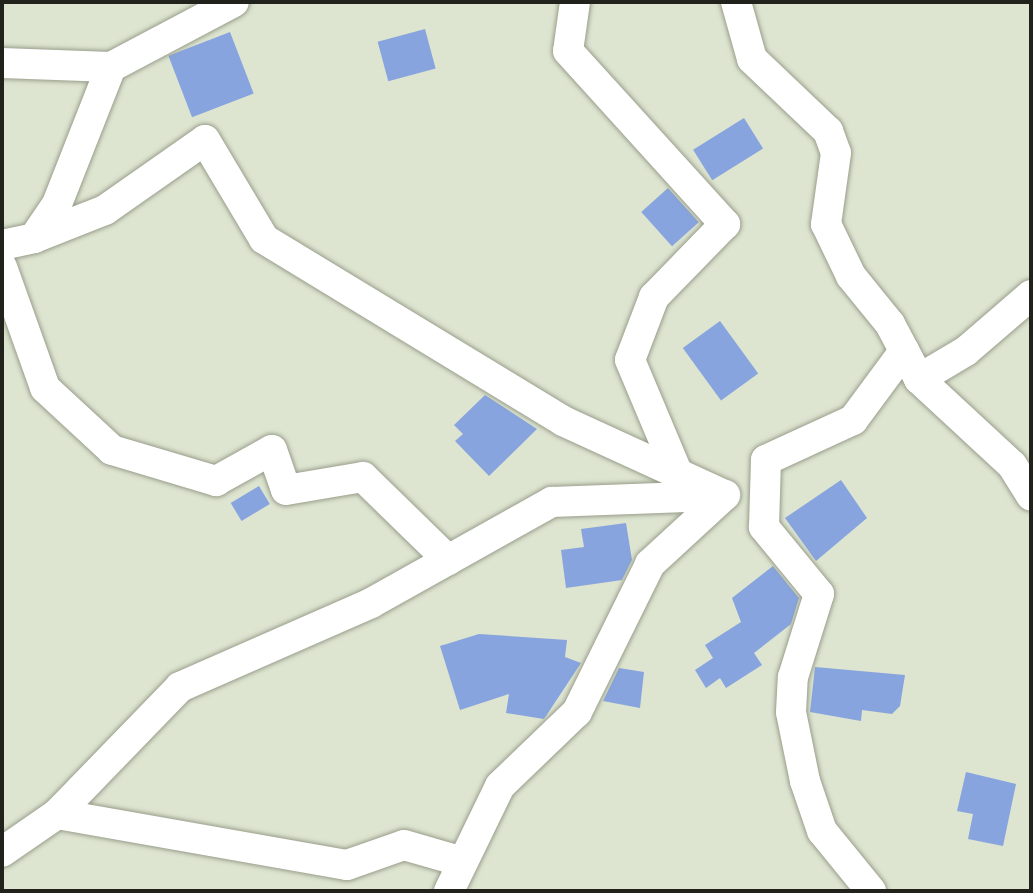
<!DOCTYPE html>
<style>
body{margin:0}
#map{position:relative;width:1033px;height:893px;overflow:hidden;background:#dde4d0;font-family:"Roboto Serif",serif}
div>[style]{position:absolute}
.building>*{inset:0;background:#87a4de;transform-origin:0 0}
.roads{filter:drop-shadow(0 0 2px #989e8b) drop-shadow(0 0 2px #989e8b)}
.minor>*{height:30px;margin:-15px;padding:0 15px;transform-origin:15px;border-radius:15px;background:#fff}
span{translate:-50% -50%;white-space:nowrap;text-align:center;line-height:1.15;-webkit-text-stroke:8px #eaf1dd;paint-order:stroke}
.frame{position:absolute;inset:0;border:4px solid #20221b;pointer-events:none}
</style>
<div id="map">
<div class="building">
<div style="left:425px;top:29px;width:41px;height:49px;rotate:75deg"></div>
<div style="left:230px;top:32px;width:66px;height:66px;rotate:69deg"></div>
<div style="left:744px;top:118px;width:36px;height:60px;rotate:58deg"></div>
<div style="left:668px;top:188px;width:46px;height:36px;rotate:48deg"></div>
<div style="left:720px;top:321px;width:65px;height:46px;rotate:54deg"></div>
<div style="clip-path:polygon(485px 395px,537px 429px,489px 476px,455px 441px,463px 434px,454px 425px)"></div>
<div style="clip-path:polygon(841px 480px,867px 518px,816px 561px,785px 518px)"></div>
<div style="left:259px;top:486px;width:21px;height:33px;rotate:59deg"></div>
<div style="clip-path:polygon(626px 523px,632px 560px,622px 580px,566px 588px,561px 550px,584px 547px,581px 529px)"></div>
<div style="clip-path:polygon(773px 566px,799px 598px,791px 624px,754px 653px,762px 665px,726px 688px,720px 678px,706px 688px,695px 670px,713px 658px,705px 645px,741px 622px,732px 598px)"></div>
<div style="clip-path:polygon(479px 634px,567px 640px,565px 657px,581px 663px,544px 719px,506px 713px,509px 694px,460px 710px,440px 646px)"></div>
<div style="clip-path:polygon(815px 667px,905px 675px,900px 706px,892px 714px,862px 710px,861px 721px,810px 712px)"></div>
<div style="clip-path:polygon(619px 668px,644px 672px,640px 708px,603px 701px)"></div>
<div style="clip-path:polygon(966px 772px,1016px 784px,1003px 846px,968px 839px,973px 814px,957px 811px)"></div>
</div>
<div class="roads">
<div class="minor">
<div style="left:575px;top:2px;width:49px;rotate:98.1deg"></div>
<div style="left:568px;top:51px;width:234px;rotate:47.8deg"></div>
<div style="left:725px;top:224px;width:102px;rotate:134.2deg"></div>
<div style="left:654px;top:297px;width:67px;rotate:110.9deg"></div>
<div style="left:630px;top:360px;width:124px;rotate:67.2deg"></div>
<div style="left:736px;top:2px;width:59px;rotate:74.3deg"></div>
<div style="left:752px;top:59px;width:105px;rotate:43.5deg"></div>
<div style="left:828px;top:131px;width:23px;rotate:70deg"></div>
<div style="left:836px;top:153px;width:72px;rotate:98deg"></div>
<div style="left:826px;top:224px;width:58px;rotate:64.3deg"></div>
<div style="left:851px;top:276px;width:62px;rotate:50.9deg"></div>
<div style="left:890px;top:324px;width:62px;rotate:62.2deg"></div>
<div style="left:919px;top:379px;width:127px;rotate:42.8deg"></div>
<div style="left:1012px;top:465px;width:36px;rotate:58deg"></div>
<div style="left:2px;top:63px;width:109px;rotate:2.1deg"></div>
<div style="left:111px;top:67px;width:139px;rotate:-27.9deg"></div>
<div style="left:34px;top:238px;width:76px;rotate:-21.5deg"></div>
<div style="left:105px;top:210px;width:122px;rotate:-35deg"></div>
<div style="left:205px;top:140px;width:115px;rotate:59.2deg"></div>
<div style="left:264px;top:239px;width:350px;rotate:31.3deg"></div>
<div style="left:563px;top:421px;width:178px;rotate:24.6deg"></div>
<div style="left:2px;top:245px;width:33px;rotate:-12deg"></div>
<div style="left:34px;top:238px;width:41px;rotate:-55.9deg"></div>
<div style="left:57px;top:204px;width:147px;rotate:-68.5deg"></div>
<div style="left:2px;top:267px;width:128px;rotate:70.4deg"></div>
<div style="left:45px;top:388px;width:91px;rotate:42.8deg"></div>
<div style="left:112px;top:450px;width:109px;rotate:16.6deg"></div>
<div style="left:216px;top:481px;width:64px;rotate:-29deg"></div>
<div style="left:272px;top:450px;width:42px;rotate:70.7deg"></div>
<div style="left:286px;top:490px;width:78px;rotate:-9.6deg"></div>
<div style="left:363px;top:477px;width:119px;rotate:44.3deg"></div>
<div style="left:919px;top:379px;width:55px;rotate:-30.8deg"></div>
<div style="left:966px;top:351px;width:86px;rotate:-40.7deg"></div>
<div style="left:57px;top:814px;width:177px;rotate:-45.9deg"></div>
<div style="left:180px;top:687px;width:209px;rotate:-23.7deg"></div>
<div style="left:371px;top:603px;width:207px;rotate:-29.2deg"></div>
<div style="left:552px;top:502px;width:167px;rotate:-2.1deg"></div>
<div style="left:2px;top:852px;width:67px;rotate:-34.6deg"></div>
<div style="left:57px;top:814px;width:294px;rotate:10deg"></div>
<div style="left:347px;top:865px;width:60px;rotate:-19.3deg"></div>
<div style="left:404px;top:845px;width:61px;rotate:16.1deg"></div>
<div style="left:449px;top:891px;width:117px;rotate:-64.1deg"></div>
<div style="left:500px;top:786px;width:107px;rotate:-43.9deg"></div>
<div style="left:577px;top:712px;width:165px;rotate:-63.7deg"></div>
<div style="left:650px;top:564px;width:102px;rotate:-42.6deg"></div>
<div style="left:871px;top:891px;width:77px;rotate:-129.2deg"></div>
<div style="left:822px;top:831px;width:53px;rotate:-108.8deg"></div>
<div style="left:805px;top:781px;width:70px;rotate:-101.5deg"></div>
<div style="left:791px;top:712px;width:35px;rotate:-87deg"></div>
<div style="left:793px;top:677px;width:87px;rotate:-72.6deg"></div>
<div style="left:819px;top:594px;width:87px;rotate:-129.4deg"></div>
<div style="left:764px;top:527px;width:67px;rotate:-88.3deg"></div>
<div style="left:766px;top:460px;width:96px;rotate:-24.7deg"></div>
<div style="left:853px;top:420px;width:86px;rotate:-53.5deg"></div>
</div>
</div>
<div class="frame"></div>
</div>
